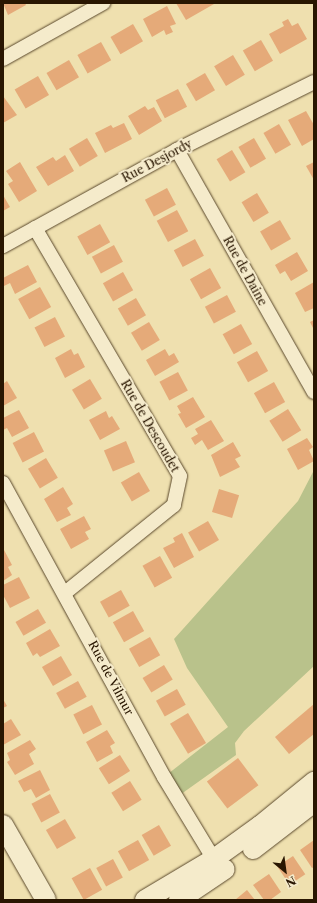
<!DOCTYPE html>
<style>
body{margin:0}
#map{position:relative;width:317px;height:903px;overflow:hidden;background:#efe0af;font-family:"Libre Caslon Text",serif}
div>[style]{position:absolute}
.green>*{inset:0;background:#b9c28b}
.building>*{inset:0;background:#e5aa79;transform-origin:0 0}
.roads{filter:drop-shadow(0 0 1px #5a482c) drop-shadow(0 0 1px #5a482c)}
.street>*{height:14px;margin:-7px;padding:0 7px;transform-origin:7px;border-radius:7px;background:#f5ebcb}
.secondary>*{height:20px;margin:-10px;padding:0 10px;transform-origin:10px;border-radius:10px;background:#f5ebcb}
span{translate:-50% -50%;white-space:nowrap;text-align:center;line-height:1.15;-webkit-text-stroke:4px #f5ebcb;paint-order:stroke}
.street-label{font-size:12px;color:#291601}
.frame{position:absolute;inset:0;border:4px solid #291601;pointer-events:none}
.north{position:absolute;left:265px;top:851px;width:40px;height:40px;-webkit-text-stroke:3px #f5ebcb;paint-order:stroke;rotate:151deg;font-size:11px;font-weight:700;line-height:16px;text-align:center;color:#291601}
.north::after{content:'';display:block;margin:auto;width:14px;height:18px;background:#291601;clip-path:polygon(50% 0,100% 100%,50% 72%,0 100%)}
</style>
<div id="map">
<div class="green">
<div style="clip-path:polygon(314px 470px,314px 666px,244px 731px,235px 743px,236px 755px,177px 797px,164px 777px,228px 727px,187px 668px,174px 639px,298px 501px)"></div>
</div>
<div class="building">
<div style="clip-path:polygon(3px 3px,25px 3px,26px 5px,8px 15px)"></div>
<div style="clip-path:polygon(176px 3px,213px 3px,214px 4px,186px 20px)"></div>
<div style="clip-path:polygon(167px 6px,176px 24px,170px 26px,173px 32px,166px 35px,164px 30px,152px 37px,143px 19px)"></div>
<div style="clip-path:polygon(288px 19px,292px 26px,298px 23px,307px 39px,280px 54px,269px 34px,284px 26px,282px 22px)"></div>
<div style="left:133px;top:24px;width:20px;height:26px;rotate:60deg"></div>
<div style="left:261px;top:40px;width:24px;height:21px;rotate:60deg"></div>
<div style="left:101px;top:42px;width:21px;height:27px;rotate:61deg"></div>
<div style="left:233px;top:55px;width:23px;height:22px;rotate:59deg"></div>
<div style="left:69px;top:60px;width:20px;height:26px;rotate:60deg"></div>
<div style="left:205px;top:73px;width:20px;height:22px;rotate:60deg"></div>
<div style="left:38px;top:76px;width:22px;height:27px;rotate:60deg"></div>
<div style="left:178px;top:89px;width:20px;height:25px;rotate:63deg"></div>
<div style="clip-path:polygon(3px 96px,17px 115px,3px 123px)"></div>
<div style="clip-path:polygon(145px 106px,148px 110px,154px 107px,162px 121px,139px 135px,128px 116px)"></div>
<div style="clip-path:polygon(306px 111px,314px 125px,314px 139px,302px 146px,288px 120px)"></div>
<div style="clip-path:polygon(124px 123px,132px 139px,105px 153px,95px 133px,111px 125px,113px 128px)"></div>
<div style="left:279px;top:124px;width:24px;height:18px;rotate:60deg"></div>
<div style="left:87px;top:138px;width:21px;height:21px;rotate:59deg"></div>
<div style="left:254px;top:138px;width:24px;height:18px;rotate:60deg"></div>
<div style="left:232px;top:150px;width:26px;height:18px;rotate:59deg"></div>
<div style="clip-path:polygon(65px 155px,74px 171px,48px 186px,36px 167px,53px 157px,56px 161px)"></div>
<div style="clip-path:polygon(20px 162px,37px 191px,19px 202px,8px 184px,13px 181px,6px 171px)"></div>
<div style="clip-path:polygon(314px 162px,314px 180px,306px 166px)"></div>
<div style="left:167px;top:188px;width:19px;height:25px;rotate:62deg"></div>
<div style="left:257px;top:193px;width:23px;height:18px;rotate:59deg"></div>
<div style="clip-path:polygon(3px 195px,10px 207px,3px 211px)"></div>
<div style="left:177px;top:210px;width:24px;height:23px;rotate:62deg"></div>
<div style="left:280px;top:220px;width:22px;height:23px;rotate:60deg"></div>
<div style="left:100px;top:224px;width:21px;height:26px;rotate:61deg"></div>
<div style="left:195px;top:239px;width:19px;height:24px;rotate:62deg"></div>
<div style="left:114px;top:245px;width:19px;height:25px;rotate:62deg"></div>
<div style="clip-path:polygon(297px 252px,308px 271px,291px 281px,285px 271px,280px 274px,275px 265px)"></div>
<div style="clip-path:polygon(28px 265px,37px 282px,15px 294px,10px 283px,4px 286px,3px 278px)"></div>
<div style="left:210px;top:268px;width:23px;height:23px;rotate:61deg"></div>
<div style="left:123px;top:272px;width:21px;height:23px;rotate:61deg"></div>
<div style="clip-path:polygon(314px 282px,314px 308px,305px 312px,295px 293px)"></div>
<div style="left:40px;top:287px;width:23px;height:25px;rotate:61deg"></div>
<div style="left:227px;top:295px;width:19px;height:25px;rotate:62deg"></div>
<div style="left:136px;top:298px;width:20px;height:21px;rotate:60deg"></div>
<div style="left:55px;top:317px;width:22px;height:23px;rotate:63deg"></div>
<div style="clip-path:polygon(314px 320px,314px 330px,310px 322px)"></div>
<div style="left:149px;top:322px;width:21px;height:21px;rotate:59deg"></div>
<div style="left:241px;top:324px;width:23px;height:21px;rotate:61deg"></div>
<div style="clip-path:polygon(71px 349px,74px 355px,78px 353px,85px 367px,65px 378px,55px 358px)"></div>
<div style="clip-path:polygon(165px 349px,169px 356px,174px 353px,179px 362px,155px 376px,146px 360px)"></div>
<div style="left:257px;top:351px;width:23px;height:23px;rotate:61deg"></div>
<div style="left:178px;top:372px;width:21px;height:21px;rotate:62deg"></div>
<div style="left:90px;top:379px;width:23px;height:21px;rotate:59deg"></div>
<div style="clip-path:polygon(7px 381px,17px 398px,3px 406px,3px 384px)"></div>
<div style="left:274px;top:382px;width:23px;height:23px;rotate:61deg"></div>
<div style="clip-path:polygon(193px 397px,205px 417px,186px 428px,178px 414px,181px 413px,177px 406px)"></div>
<div style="left:288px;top:409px;width:25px;height:22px;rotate:58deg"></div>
<div style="clip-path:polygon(19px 410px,29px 428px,12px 437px,7px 428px,3px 430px,3px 418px)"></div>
<div style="clip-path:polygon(106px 411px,109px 418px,112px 416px,120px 429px,100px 440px,89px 420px)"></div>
<div style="clip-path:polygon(211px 420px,224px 441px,208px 450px,202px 440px,195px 445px,191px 438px,198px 434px,195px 429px)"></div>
<div style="left:34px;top:432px;width:22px;height:24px;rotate:63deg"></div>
<div style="clip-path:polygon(307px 438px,313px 447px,309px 450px,314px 461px,298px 470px,287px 449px)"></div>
<div style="left:126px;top:441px;width:23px;height:24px;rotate:67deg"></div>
<div style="clip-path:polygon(233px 442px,241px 456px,235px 459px,240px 467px,220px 477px,211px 455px)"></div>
<div style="left:46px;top:458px;width:23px;height:21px;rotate:59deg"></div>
<div style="left:139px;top:472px;width:22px;height:21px;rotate:60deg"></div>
<div style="clip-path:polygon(63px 487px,73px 504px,67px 508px,71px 515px,57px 522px,44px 499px)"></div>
<div style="left:219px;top:489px;width:21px;height:24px;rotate:17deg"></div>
<div style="clip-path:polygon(84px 516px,91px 529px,85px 532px,89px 539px,71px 549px,60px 529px)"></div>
<div style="left:208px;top:521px;width:22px;height:23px;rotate:60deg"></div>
<div style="clip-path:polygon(182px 533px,194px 557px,174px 568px,163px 548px,175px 542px,173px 538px)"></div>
<div style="clip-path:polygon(3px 548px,12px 565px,8px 567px,12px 575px,3px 581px)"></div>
<div style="left:160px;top:556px;width:25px;height:20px;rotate:61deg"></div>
<div style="clip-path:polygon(19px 577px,30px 598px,10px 608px,3px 595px,3px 585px)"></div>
<div style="left:121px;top:590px;width:18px;height:24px;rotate:61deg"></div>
<div style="left:38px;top:609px;width:16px;height:26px;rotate:60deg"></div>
<div style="left:133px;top:611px;width:23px;height:23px;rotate:61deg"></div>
<div style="clip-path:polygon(50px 629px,60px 646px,40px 657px,37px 653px,33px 656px,26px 643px)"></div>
<div style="left:150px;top:637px;width:21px;height:24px;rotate:61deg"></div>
<div style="left:61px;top:656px;width:22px;height:22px;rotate:60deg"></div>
<div style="left:164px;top:665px;width:17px;height:25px;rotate:59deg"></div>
<div style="left:78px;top:681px;width:18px;height:25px;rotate:61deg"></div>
<div style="left:177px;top:689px;width:18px;height:24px;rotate:61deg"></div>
<div style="clip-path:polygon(3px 699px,7px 706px,3px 708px)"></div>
<div style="clip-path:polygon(314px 704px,314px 734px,289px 754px,275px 737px)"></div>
<div style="left:92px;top:705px;width:22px;height:21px;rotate:63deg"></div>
<div style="left:188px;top:713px;width:35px;height:21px;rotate:59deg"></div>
<div style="clip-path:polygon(11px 719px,21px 735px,3px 745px,3px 724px)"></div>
<div style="clip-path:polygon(107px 730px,115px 743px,110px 746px,113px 753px,97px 762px,86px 742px)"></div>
<div style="clip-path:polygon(30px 740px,36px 749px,29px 754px,34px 764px,15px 775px,7px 762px,10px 760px,7px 753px)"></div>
<div style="left:120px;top:755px;width:19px;height:25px;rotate:58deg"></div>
<div style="left:238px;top:758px;width:34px;height:39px;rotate:53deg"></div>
<div style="clip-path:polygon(40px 770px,50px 790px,36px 798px,31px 789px,24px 792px,18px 781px)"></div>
<div style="left:130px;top:781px;width:22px;height:22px;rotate:58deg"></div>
<div style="left:50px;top:794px;width:21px;height:21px;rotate:62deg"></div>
<div style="left:65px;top:819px;width:22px;height:22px;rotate:60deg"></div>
<div style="left:159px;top:825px;width:24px;height:20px;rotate:60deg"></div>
<div style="left:138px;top:840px;width:23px;height:23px;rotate:61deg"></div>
<div style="clip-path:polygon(314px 840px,314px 867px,312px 868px,300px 850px)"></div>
<div style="left:293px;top:856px;width:22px;height:19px;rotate:56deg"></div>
<div style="left:113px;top:859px;width:21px;height:19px;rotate:62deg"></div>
<div style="left:90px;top:868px;width:25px;height:21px;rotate:61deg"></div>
<div style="clip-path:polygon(269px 874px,281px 892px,270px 900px,264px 900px,253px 885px)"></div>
<div style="clip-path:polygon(247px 890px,255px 900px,235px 900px)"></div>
</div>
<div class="roads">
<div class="street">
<div style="left:3px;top:59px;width:115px;rotate:-29.2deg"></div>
<div style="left:177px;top:150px;width:278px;rotate:60.5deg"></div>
<div style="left:35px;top:228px;width:287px;rotate:59.7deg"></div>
<div style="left:180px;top:476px;width:30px;rotate:102deg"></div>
<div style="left:174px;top:505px;width:140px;rotate:141.1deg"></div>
<div style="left:3px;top:246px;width:199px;rotate:-28.9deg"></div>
<div style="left:177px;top:150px;width:153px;rotate:-26.4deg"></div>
<div style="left:3px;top:483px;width:335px;rotate:61.3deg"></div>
<div style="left:164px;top:777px;width:104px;rotate:58.8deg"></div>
</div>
<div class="secondary">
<div style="left:3px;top:825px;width:86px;rotate:60.2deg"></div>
<div style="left:253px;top:849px;width:77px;rotate:-37.6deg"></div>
<div style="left:145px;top:900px;width:80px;rotate:-30.7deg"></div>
<div style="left:214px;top:859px;width:57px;rotate:-35.7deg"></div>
<div style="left:260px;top:826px;width:70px;rotate:-39.2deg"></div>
<div style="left:179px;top:900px;width:55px;rotate:-34deg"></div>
</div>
</div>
<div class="street-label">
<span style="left:157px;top:161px;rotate:-28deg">Rue Desjordy</span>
<span style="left:245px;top:271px;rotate:61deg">Rue de Daine</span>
<span style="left:150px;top:426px;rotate:60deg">Rue de Descoudet</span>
<span style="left:111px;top:678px;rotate:62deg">Rue de Vilmur</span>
</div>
<div class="frame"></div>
<div class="north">N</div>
</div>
